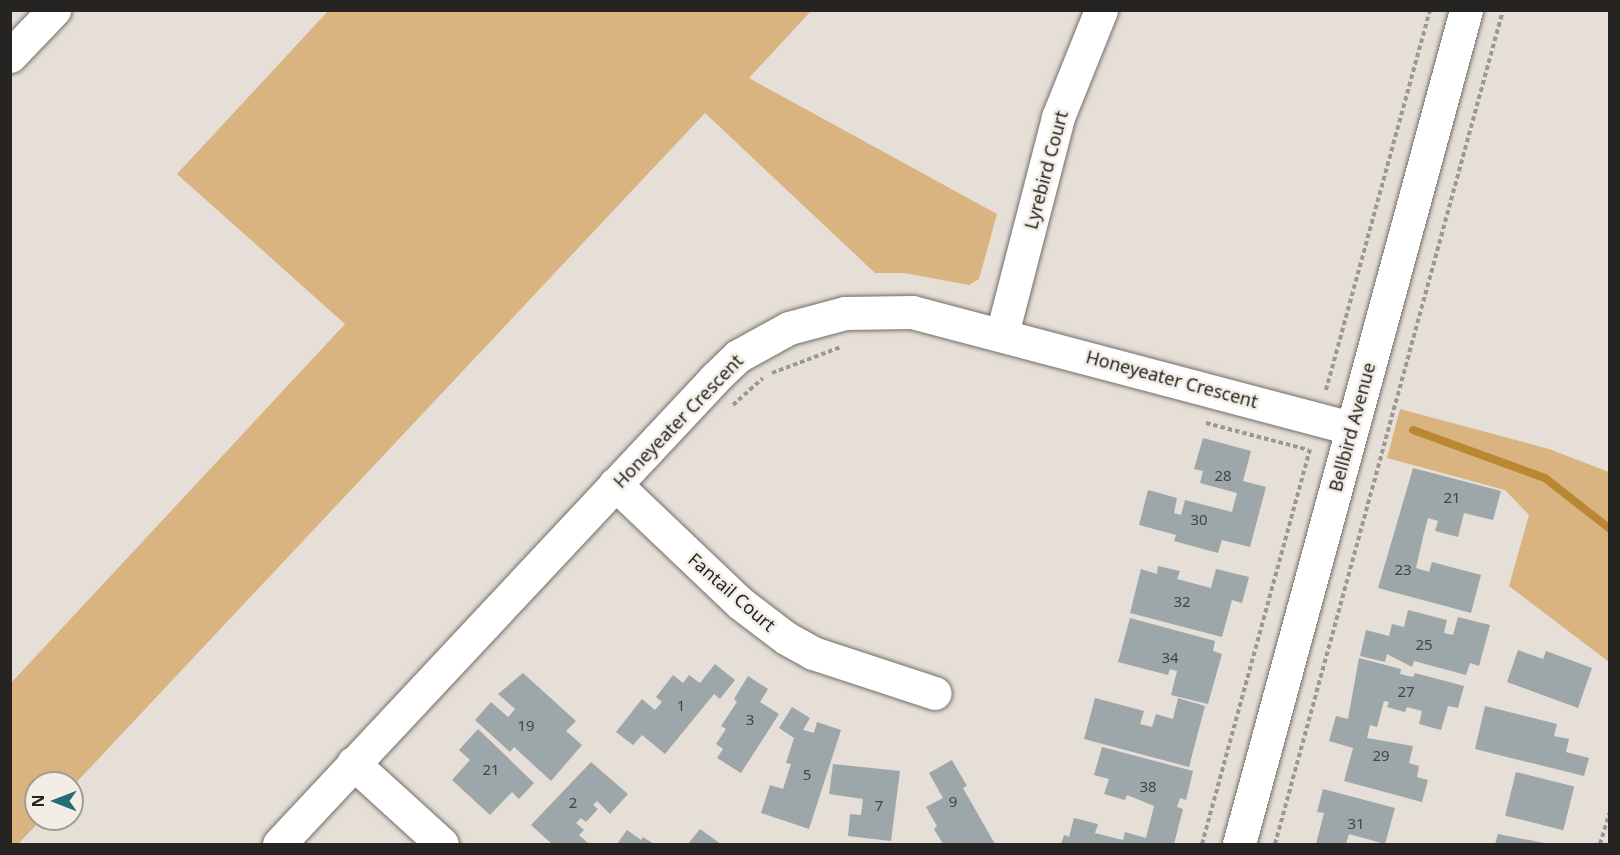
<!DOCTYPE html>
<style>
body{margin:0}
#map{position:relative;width:1620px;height:855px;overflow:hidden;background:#e5dfd8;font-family:"Noto Sans",sans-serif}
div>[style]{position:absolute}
.green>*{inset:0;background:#d9b480}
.stream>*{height:8px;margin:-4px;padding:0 4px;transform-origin:4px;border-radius:4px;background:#bb8733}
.building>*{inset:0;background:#9da6a8;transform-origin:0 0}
.path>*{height:4px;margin-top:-2px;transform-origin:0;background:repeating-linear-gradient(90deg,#9b9792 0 4.5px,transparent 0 7.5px)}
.roads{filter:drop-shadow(0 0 2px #736e68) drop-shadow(0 0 2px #736e68)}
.minor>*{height:33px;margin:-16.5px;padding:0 16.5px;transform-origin:16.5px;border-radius:16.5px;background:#fff}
span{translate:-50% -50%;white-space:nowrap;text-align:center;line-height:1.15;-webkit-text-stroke:5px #f2ede5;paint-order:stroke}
.number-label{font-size:15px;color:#444}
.number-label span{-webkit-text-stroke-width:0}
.street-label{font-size:18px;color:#262422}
.frame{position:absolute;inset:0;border:12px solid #262422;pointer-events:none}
.north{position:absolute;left:24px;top:771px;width:60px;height:60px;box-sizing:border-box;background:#f2ede5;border:2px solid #a09d97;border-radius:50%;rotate:270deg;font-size:16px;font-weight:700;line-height:24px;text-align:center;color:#262422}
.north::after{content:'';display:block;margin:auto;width:21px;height:27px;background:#246d77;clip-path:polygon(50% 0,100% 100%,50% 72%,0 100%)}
</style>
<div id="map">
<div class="green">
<div style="clip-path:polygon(328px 11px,811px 11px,749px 78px,997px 214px,979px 279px,969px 285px,904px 273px,875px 273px,705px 113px,72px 787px,72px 783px,36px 783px,36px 819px,42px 819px,18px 844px,11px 844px,11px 683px,345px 324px,177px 174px)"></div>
<div style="clip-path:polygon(1400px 409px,1549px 449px,1609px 472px,1609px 662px,1509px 586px,1529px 515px,1505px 490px,1387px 458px)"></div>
</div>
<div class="stream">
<div style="left:1413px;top:430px;width:140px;rotate:20deg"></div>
<div style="left:1545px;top:478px;width:83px;rotate:38.1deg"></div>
</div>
<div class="building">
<div style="clip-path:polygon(1203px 438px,1251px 451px,1243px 481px,1266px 487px,1250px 547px,1222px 540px,1218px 553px,1174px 541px,1176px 535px,1139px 525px,1148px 490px,1177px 498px,1174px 513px,1181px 515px,1185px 500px,1232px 512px,1237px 493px,1200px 483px,1203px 471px,1194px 469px)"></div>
<div style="clip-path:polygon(1413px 468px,1501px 491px,1493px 520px,1464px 513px,1458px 537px,1435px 531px,1438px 521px,1428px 518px,1423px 537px,1416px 568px,1429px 572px,1432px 562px,1481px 575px,1471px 613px,1378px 588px)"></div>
<div style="clip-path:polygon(1158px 566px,1180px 571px,1177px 579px,1211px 588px,1216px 569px,1249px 577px,1242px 603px,1232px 600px,1222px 637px,1130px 613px,1141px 569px,1157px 574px)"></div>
<div style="clip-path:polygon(1408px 610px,1447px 620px,1444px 633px,1453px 635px,1458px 617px,1490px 625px,1479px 666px,1470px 663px,1466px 675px,1414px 661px,1412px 667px,1387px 654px,1385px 662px,1360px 656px,1366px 630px,1389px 636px,1392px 624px,1404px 627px)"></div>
<div style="clip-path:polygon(1130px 618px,1215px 641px,1213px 651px,1222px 654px,1208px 704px,1171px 695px,1177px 671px,1170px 669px,1168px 675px,1118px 662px)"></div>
<div style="clip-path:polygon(1518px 650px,1543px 659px,1546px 651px,1592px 668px,1578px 708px,1507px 682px)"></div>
<div style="clip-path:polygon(1359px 658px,1401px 669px,1400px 674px,1413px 677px,1415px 673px,1464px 686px,1458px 708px,1448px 706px,1441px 730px,1419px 724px,1422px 711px,1407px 707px,1405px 712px,1387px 707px,1389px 702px,1384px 701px,1377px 727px,1370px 725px,1367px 738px,1413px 746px,1409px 763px,1419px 766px,1417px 777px,1428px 780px,1422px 802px,1344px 781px,1353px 748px,1329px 741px,1336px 716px,1348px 719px)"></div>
<div style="clip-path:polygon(715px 664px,735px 680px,720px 699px,714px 694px,665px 754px,642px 735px,633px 745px,616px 732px,642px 699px,655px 710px,662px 702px,656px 697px,673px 675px,683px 683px,689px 675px,700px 683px)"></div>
<div style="clip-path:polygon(523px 673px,576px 721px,566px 731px,582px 745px,551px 781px,514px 747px,510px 752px,475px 720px,491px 702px,508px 717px,515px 709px,498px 694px)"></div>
<div style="clip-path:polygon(748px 676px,768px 689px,760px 702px,779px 714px,741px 773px,717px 758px,723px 749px,716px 744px,726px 729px,721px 726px,737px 702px,734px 699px)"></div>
<div style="clip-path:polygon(1095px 698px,1144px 711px,1140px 724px,1152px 727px,1156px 714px,1173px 719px,1178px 698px,1205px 706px,1189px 767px,1084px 739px)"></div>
<div style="clip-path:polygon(1485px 706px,1557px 724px,1554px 736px,1569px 739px,1566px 752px,1589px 758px,1584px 776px,1475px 749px)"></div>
<div style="clip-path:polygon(792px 707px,810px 718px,803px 730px,814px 733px,817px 722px,841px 730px,809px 829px,761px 813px,770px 785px,783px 789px,791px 764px,786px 763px,794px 738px,779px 728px)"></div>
<div style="clip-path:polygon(478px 729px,534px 783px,519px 799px,512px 792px,490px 815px,452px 780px,470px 760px,459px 750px)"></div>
<div style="clip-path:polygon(1102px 747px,1193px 771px,1186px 800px,1180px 798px,1177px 807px,1183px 809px,1174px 844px,1061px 844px,1064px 835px,1069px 837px,1074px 818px,1098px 824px,1095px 833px,1123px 840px,1125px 832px,1146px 838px,1154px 806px,1127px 795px,1125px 800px,1104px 794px,1109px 779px,1094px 775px)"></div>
<div style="clip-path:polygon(952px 760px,967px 786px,963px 788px,995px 844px,943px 844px,934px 829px,937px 826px,926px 807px,943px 798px,929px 773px)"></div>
<div style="clip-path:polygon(591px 762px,628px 794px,610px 814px,597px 801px,593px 805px,598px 809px,586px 822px,581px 818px,576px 823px,584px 830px,579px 835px,589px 844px,552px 844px,531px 825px)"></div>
<div style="clip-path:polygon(833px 764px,900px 771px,891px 841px,848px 836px,850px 814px,861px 815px,863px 799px,829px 794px)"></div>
<div style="left:1516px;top:772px;width:60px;height:45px;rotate:14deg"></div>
<div style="clip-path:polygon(1323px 789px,1395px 808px,1385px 844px,1349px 834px,1346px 844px,1316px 844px,1324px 813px,1317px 812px)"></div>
<div style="clip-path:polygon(700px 829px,721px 844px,688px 844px)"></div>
<div style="clip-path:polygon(627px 830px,641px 840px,643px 837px,654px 844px,617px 844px)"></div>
<div style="clip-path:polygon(1498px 834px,1544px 843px,1544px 844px,1495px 844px)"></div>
</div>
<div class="path">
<div style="left:772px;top:373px;width:74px;rotate:-20.6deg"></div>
<div style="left:1326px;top:390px;width:394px;rotate:-74.7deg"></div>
<div style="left:733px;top:405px;width:40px;rotate:-42deg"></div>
<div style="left:1206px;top:423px;width:106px;rotate:14.7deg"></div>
<div style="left:1202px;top:844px;width:409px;rotate:-74.7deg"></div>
<div style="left:1275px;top:844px;width:865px;rotate:-74.71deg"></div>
<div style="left:1600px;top:844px;width:34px;rotate:-73deg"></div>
</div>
<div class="roads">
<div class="minor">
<div style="left:10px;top:56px;width:64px;rotate:-46.3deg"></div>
<div style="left:1002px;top:334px;width:224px;rotate:-75.5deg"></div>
<div style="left:1058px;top:117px;width:115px;rotate:-68.1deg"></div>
<div style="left:615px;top:484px;width:173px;rotate:43.6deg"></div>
<div style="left:740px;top:603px;width:58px;rotate:37.3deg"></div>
<div style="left:786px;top:638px;width:31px;rotate:29deg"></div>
<div style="left:813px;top:653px;width:128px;rotate:18.2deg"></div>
<div style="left:353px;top:763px;width:120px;rotate:42.3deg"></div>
<div style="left:279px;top:844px;width:638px;rotate:-46.9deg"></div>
<div style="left:715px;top:378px;width:32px;rotate:-44deg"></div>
<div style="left:738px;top:356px;width:58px;rotate:-28.8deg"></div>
<div style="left:789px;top:328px;width:58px;rotate:-15deg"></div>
<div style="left:845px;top:313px;width:67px;rotate:-0.9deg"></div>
<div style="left:912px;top:312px;width:455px;rotate:14.8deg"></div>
<div style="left:1239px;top:844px;width:864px;rotate:-74.77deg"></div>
</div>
</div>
<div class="number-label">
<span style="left:1223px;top:476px">28</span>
<span style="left:1452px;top:498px">21</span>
<span style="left:1199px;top:520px">30</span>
<span style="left:1403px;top:570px">23</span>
<span style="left:1182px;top:602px">32</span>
<span style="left:1424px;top:645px">25</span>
<span style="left:1170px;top:658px">34</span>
<span style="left:1406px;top:692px">27</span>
<span style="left:681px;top:706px">1</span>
<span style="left:750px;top:720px">3</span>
<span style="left:526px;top:726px">19</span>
<span style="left:1381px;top:756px">29</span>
<span style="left:491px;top:770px">21</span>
<span style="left:807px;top:775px">5</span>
<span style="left:1148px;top:787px">38</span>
<span style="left:953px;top:802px">9</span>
<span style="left:573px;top:803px">2</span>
<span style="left:879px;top:806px">7</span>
<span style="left:1356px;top:824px">31</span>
</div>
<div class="street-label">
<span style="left:1046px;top:170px;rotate:-75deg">Lyrebird Court</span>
<span style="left:1172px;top:379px;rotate:15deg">Honeyeater Crescent</span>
<span style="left:678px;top:421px;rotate:-46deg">Honeyeater Crescent</span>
<span style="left:1352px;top:427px;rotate:-75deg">Bellbird Avenue</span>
<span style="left:732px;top:592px;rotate:41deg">Fantail Court</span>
</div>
<div class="frame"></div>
<div class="north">N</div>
</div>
